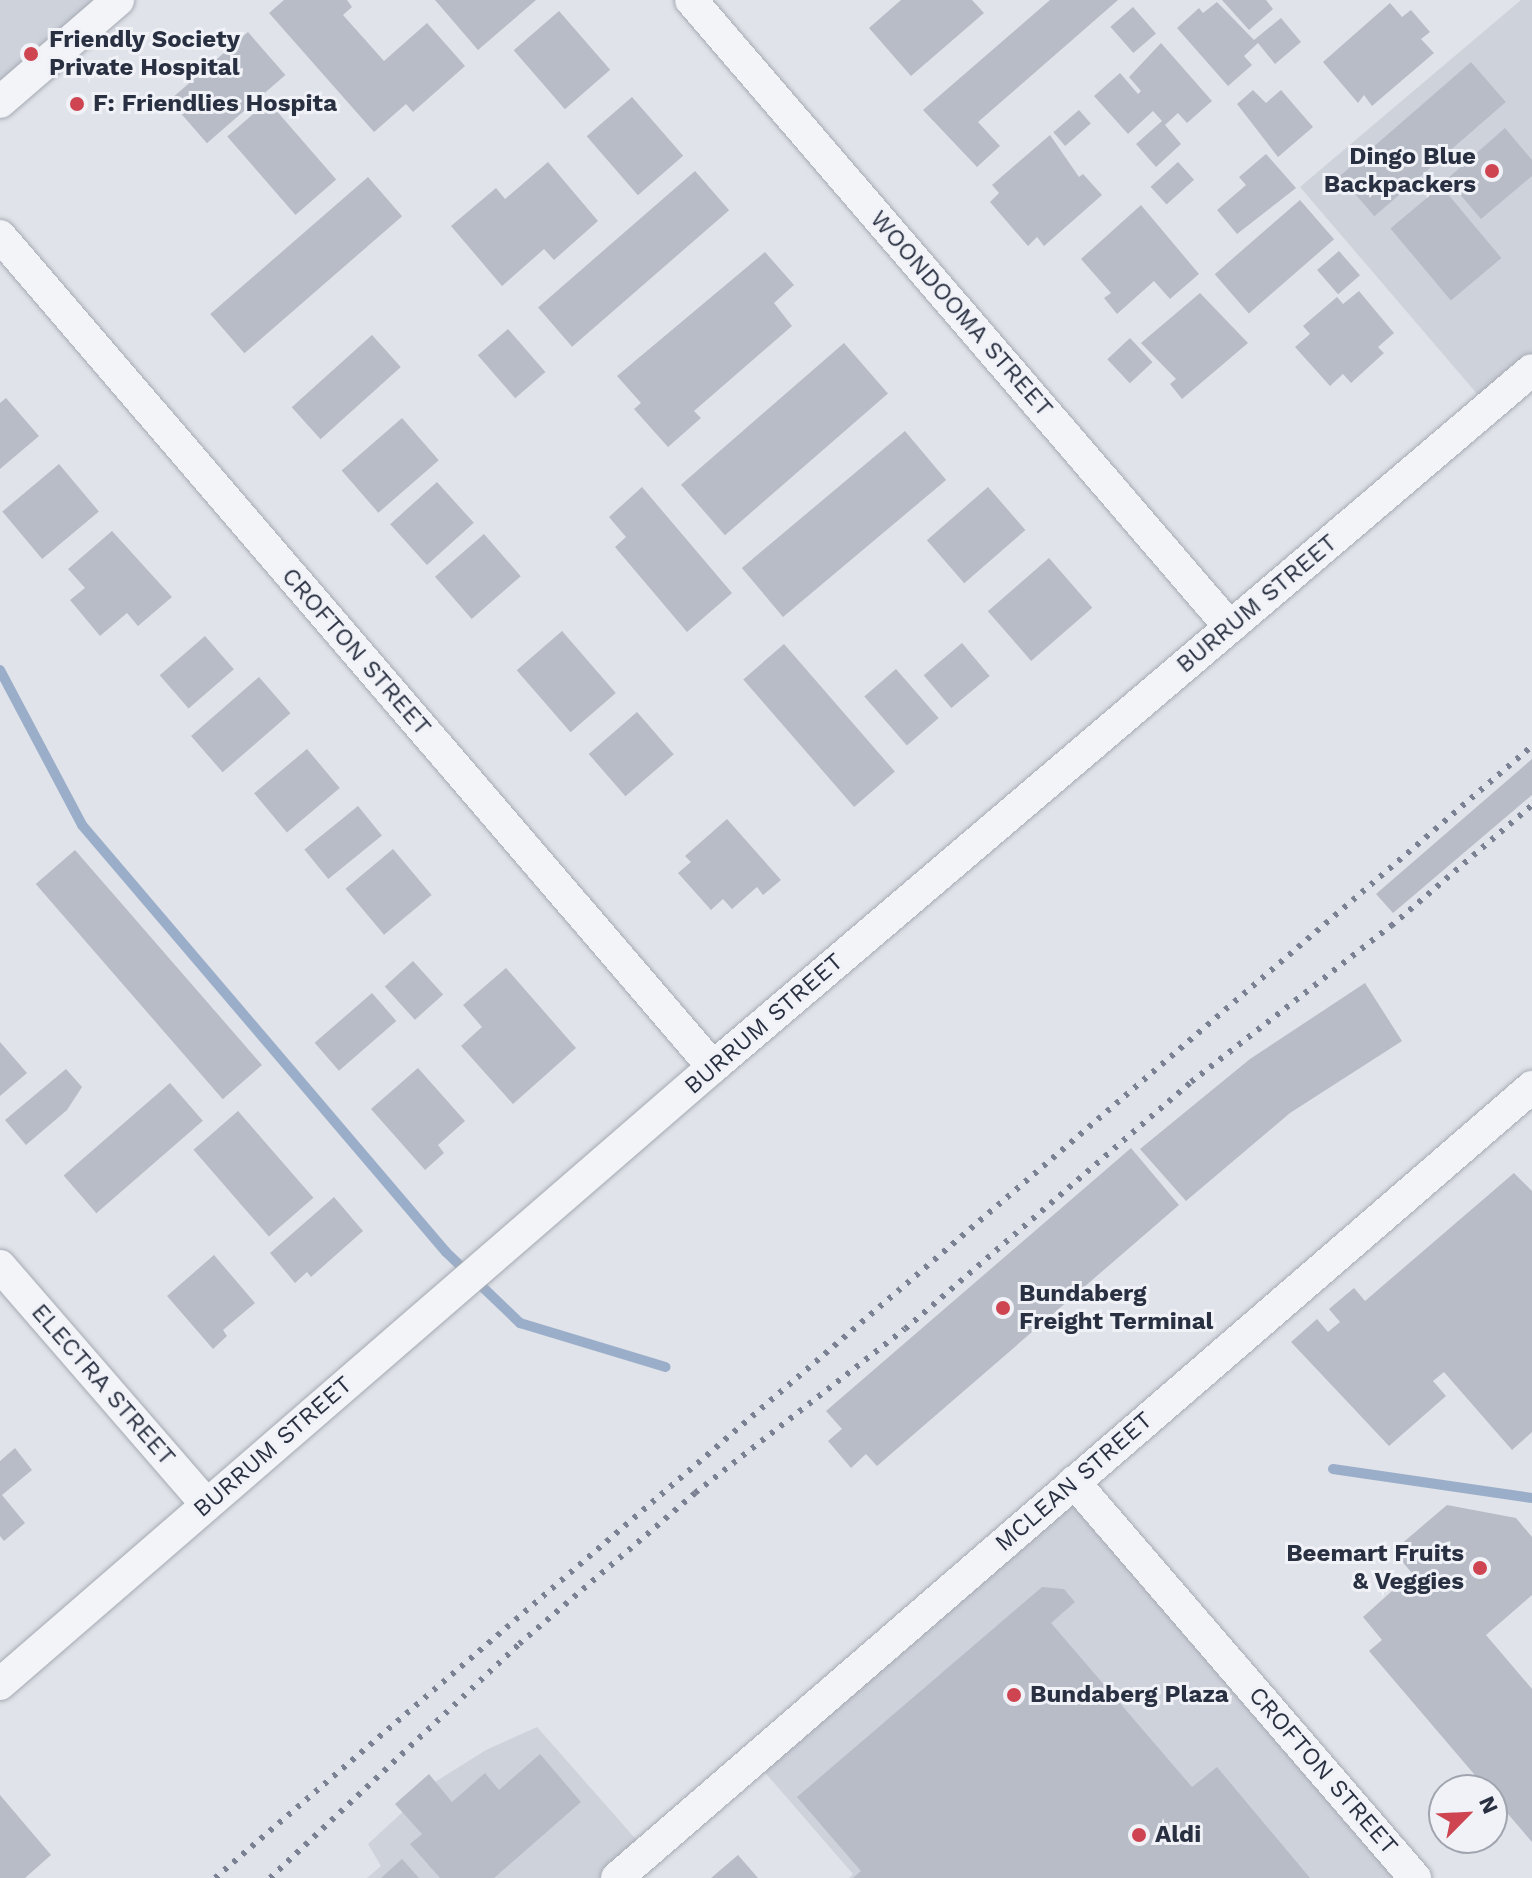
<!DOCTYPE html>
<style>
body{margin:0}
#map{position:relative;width:1532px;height:1878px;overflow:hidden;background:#e0e3e9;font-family:"Work Sans",sans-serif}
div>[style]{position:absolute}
.built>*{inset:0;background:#ced2db}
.stream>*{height:10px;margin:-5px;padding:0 5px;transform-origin:5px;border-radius:5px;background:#9baec9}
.building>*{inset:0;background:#b7bcc6;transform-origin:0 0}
.roads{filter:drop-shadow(0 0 2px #a5aab3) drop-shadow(0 0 2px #a5aab3)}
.minor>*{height:32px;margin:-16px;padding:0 16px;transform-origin:16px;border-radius:16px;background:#f3f4f7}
.rail>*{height:6px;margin-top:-3px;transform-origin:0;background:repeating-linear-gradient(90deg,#7a8193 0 4px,transparent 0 12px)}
.dots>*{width:22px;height:22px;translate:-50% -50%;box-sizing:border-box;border:4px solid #f0f2f7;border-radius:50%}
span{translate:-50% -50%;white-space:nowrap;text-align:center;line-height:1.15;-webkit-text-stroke:6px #f0f2f7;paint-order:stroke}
.poi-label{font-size:24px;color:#293041;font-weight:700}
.left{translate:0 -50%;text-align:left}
.right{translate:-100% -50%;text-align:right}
.street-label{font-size:24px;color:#293041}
.north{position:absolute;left:1428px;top:1774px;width:80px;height:80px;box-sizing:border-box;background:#f0f2f7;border:2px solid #a0a4ae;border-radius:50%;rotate:66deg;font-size:22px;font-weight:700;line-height:32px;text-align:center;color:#293041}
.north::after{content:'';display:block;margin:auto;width:28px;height:36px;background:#ce4551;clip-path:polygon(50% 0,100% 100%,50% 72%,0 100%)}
</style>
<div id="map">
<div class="built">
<div style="clip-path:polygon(0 0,125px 0,0 108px)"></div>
<div style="clip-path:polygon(1521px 0,1532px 0,1532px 374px,1490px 409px,1300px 187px)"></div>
<div style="clip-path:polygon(1074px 1486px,1410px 1878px,849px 1878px,853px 1874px,755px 1761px)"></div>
<div style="clip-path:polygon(537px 1727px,648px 1853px,620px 1878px,367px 1878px,381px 1866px,368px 1844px,435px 1782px,486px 1750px)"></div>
</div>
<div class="stream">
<div style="left:0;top:670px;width:175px;rotate:62.1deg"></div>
<div style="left:82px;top:825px;width:561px;rotate:49.55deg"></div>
<div style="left:446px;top:1252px;width:103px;rotate:43.8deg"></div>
<div style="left:520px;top:1323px;width:152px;rotate:16.8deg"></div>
<div style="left:1333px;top:1469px;width:201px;rotate:8.3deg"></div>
</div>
<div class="building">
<div style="clip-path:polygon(284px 0,347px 0,352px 7px,343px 15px,384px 61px,427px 23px,465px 66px,413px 112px,406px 104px,374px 132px,269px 13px)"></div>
<div style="clip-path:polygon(435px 0,536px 0,478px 50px)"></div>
<div style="clip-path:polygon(901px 0,972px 0,984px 13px,911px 76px,869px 28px)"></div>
<div style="clip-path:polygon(1050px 0,1118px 0,978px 122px,1000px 146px,977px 167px,923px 110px)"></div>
<div style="clip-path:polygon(1222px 0,1266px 0,1273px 9px,1249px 30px)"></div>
<div style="clip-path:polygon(1217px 2px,1254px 40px,1281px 18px,1301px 42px,1275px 64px,1258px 43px,1244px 56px,1252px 65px,1228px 86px,1177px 28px,1199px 8px,1203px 13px)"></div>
<div style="clip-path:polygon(1390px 3px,1402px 17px,1411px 10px,1430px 32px,1421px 39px,1434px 53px,1372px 106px,1364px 95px,1358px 103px,1323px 62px)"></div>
<div style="left:1133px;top:7px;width:35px;height:30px;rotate:49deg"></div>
<div style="left:559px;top:11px;width:78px;height:60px;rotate:49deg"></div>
<div style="left:248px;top:32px;width:57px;height:104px;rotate:49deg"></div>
<div style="clip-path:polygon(1161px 43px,1212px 101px,1187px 123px,1178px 113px,1165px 125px,1181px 144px,1156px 167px,1136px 144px,1162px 121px,1153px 111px,1128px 134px,1094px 96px,1120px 73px,1138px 94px,1141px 91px,1129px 77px)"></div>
<div style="left:1471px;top:62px;width:53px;height:174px;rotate:49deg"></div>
<div style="clip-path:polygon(1253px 90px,1266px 103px,1281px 90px,1313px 127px,1278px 157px,1237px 104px)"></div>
<div style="left:632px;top:97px;width:78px;height:60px;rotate:49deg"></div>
<div style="left:268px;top:101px;width:104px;height:54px;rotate:49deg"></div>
<div style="left:1079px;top:110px;width:18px;height:34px;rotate:49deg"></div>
<div style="clip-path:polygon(1505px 128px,1532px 160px,1532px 176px,1481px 219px,1447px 179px)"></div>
<div style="clip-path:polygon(1050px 135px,1079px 177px,1083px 174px,1102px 195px,1044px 246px,1037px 237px,1028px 246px,990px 202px,999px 193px,992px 185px)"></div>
<div style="clip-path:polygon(1266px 154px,1296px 188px,1237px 234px,1217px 210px,1246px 185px,1239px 177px)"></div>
<div style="clip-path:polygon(548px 162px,598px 221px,554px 260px,544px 249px,502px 286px,451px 226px,496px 188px,505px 199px)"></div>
<div style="left:1178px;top:162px;width:24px;height:37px;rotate:48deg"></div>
<div style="left:695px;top:171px;width:52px;height:208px;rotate:49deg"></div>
<div style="left:368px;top:177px;width:52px;height:209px;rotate:49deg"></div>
<div style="left:1441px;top:186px;width:94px;height:66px;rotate:50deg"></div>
<div style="left:1300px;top:200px;width:52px;height:113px;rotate:49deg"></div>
<div style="clip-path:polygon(1141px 205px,1199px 274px,1170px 299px,1154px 281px,1117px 314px,1104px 298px,1111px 293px,1081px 259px)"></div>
<div style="left:1339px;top:251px;width:32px;height:29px;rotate:49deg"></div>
<div style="clip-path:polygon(765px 252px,794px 285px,774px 303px,792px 326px,694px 411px,701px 418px,668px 447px,634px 409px,641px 403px,617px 376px)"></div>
<div style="clip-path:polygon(1359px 291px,1394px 333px,1378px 347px,1384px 353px,1351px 383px,1343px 374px,1330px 386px,1295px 347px,1310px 334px,1303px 326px,1337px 297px,1343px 304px)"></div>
<div style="clip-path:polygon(1200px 293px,1248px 343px,1182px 399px,1170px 384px,1176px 379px,1141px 343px)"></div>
<div style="left:508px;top:329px;width:57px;height:40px;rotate:49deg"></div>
<div style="left:372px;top:335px;width:43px;height:108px;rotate:48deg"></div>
<div style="left:1130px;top:338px;width:33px;height:31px;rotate:47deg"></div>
<div style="left:844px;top:343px;width:67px;height:216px;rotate:49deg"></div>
<div style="clip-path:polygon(6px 398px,39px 436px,0 469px,0 403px)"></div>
<div style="left:402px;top:418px;width:56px;height:80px;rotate:49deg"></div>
<div style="left:905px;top:431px;width:64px;height:213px;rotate:50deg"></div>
<div style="left:59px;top:464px;width:62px;height:74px;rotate:50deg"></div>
<div style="left:437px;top:482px;width:55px;height:63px;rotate:48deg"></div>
<div style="clip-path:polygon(642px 487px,732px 593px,687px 632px,615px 547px,626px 537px,609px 517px)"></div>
<div style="left:988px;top:487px;width:57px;height:81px;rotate:49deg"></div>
<div style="clip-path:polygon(112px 531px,172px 597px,138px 626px,127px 613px,100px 636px,70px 600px,85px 588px,68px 569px)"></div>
<div style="left:484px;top:534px;width:56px;height:65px;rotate:49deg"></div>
<div style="left:1049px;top:558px;width:66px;height:81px;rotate:49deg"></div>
<div style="left:562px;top:631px;width:82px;height:60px;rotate:49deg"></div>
<div style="left:205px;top:636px;width:44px;height:60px;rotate:49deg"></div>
<div style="left:962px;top:643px;width:43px;height:50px;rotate:50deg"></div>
<div style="left:784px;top:644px;width:169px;height:54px;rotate:49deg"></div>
<div style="left:896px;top:669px;width:65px;height:42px;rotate:49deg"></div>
<div style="left:259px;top:677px;width:48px;height:90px;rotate:49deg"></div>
<div style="left:637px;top:712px;width:56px;height:64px;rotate:49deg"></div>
<div style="left:307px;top:749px;width:51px;height:69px;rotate:50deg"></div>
<div style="clip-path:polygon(1532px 759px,1532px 795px,1393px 913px,1376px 894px)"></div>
<div style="left:358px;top:806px;width:38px;height:69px;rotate:51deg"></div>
<div style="clip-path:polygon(727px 819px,781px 880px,763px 895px,757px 887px,732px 909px,723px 899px,711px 910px,678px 873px,691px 862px,685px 856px)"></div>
<div style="left:393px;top:849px;width:60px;height:62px;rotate:50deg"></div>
<div style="left:75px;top:850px;width:285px;height:52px;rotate:49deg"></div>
<div style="left:413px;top:961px;width:45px;height:38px;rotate:48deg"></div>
<div style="clip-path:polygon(506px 968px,576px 1048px,513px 1104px,461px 1046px,482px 1027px,463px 1005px)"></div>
<div style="clip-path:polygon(1365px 983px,1402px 1041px,1290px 1113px,1186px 1201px,1140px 1149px,1250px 1059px)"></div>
<div style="left:372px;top:993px;width:37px;height:76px;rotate:49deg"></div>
<div style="clip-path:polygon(0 1042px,27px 1073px,0 1096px)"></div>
<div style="clip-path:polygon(418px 1068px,465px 1121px,438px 1145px,444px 1153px,425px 1170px,371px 1109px)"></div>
<div style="clip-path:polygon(66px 1069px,82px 1087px,67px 1110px,26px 1145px,5px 1120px)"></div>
<div style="left:170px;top:1083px;width:50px;height:141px;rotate:49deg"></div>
<div style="left:238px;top:1111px;width:115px;height:59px;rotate:49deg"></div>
<div style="clip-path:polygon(1131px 1148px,1179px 1205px,877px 1466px,866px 1454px,851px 1468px,828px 1441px,842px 1429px,826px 1411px)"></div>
<div style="clip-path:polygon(1514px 1173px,1532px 1191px,1532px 1432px,1512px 1450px,1444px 1372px,1433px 1381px,1446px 1396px,1389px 1446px,1291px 1342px,1317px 1319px,1328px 1332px,1340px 1322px,1329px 1309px,1354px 1288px,1365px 1301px)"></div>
<div style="clip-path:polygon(334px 1197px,363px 1231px,311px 1277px,307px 1272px,295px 1283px,270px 1253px)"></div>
<div style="clip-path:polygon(214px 1255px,255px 1303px,223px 1330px,227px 1336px,213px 1349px,167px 1296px)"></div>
<div style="clip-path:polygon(15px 1448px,32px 1470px,2px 1495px,25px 1523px,4px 1541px,0 1536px,0 1461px)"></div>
<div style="clip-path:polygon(1447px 1505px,1516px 1518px,1532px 1537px,1532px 1595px,1486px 1635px,1532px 1689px,1532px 1842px,1369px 1651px,1382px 1640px,1363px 1617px,1412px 1573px,1393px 1551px)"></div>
<div style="clip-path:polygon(1042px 1587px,1064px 1589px,1075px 1602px,1051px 1623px,1192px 1787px,1217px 1767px,1310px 1878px,853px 1878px,861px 1871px,797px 1797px)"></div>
<div style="clip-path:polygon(540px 1754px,581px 1802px,494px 1878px,440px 1878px,410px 1844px,422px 1834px,395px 1804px,429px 1774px,452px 1802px,485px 1773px,499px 1790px)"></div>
<div style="clip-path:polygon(0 1795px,51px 1855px,25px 1878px,0 1878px)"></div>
<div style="clip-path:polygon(738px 1855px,758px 1878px,711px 1878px)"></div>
<div style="clip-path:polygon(402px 1859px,419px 1878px,381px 1878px)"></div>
</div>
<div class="roads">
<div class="minor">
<div style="left:691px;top:0;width:827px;rotate:49.32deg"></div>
<div style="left:0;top:102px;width:156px;rotate:-40.8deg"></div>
<div style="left:0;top:236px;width:1095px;rotate:49.37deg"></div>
<div style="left:0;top:1266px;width:315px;rotate:49.1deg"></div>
<div style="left:1074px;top:1482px;width:523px;rotate:49.27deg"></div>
<div style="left:0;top:1684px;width:943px;rotate:-40.87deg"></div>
<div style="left:713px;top:1067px;width:1075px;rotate:-40.4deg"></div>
<div style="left:617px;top:1878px;width:1210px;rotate:-40.84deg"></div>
</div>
</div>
<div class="rail">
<div style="left:215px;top:1878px;width:1737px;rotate:-40.68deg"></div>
<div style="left:270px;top:1878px;width:342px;rotate:-43.2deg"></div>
<div style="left:519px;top:1644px;width:232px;rotate:-40.6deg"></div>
<div style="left:695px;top:1493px;width:266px;rotate:-38deg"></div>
<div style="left:905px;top:1329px;width:378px;rotate:-40.8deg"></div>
<div style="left:1191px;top:1082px;width:254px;rotate:-38deg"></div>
<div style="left:1391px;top:926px;width:186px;rotate:-40.6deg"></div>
</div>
<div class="dots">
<div style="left:31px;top:54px;background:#ce4551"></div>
<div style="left:77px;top:104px;background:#ce4551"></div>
<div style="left:1492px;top:171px;background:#ce4551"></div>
<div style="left:1003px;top:1308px;background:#ce4551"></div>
<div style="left:1480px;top:1568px;background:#ce4551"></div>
<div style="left:1014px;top:1695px;background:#ce4551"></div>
<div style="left:1139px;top:1835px;background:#ce4551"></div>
</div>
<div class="poi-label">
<span class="left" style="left:49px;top:54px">Friendly Society<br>Private Hospital</span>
<span class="left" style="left:93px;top:104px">F: Friendlies Hospita</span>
<span class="right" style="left:1476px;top:171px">Dingo Blue<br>Backpackers</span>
<span class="left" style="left:1019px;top:1308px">Bundaberg<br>Freight Terminal</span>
<span class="right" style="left:1464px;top:1568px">Beemart Fruits<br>&amp; Veggies</span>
<span class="left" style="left:1030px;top:1695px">Bundaberg Plaza</span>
<span class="left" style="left:1155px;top:1835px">Aldi</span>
</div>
<div class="street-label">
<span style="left:961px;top:314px;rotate:49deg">WOONDOOMA STREET</span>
<span style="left:1257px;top:604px;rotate:-40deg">BURRUM STREET</span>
<span style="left:356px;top:652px;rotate:49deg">CROFTON STREET</span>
<span style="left:764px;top:1024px;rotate:-41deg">BURRUM STREET</span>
<span style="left:103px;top:1385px;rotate:49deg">ELECTRA STREET</span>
<span style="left:273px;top:1447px;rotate:-41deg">BURRUM STREET</span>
<span style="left:1074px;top:1482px;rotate:-41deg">MCLEAN STREET</span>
<span style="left:1323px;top:1771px;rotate:49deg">CROFTON STREET</span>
</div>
<div class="north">N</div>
</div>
